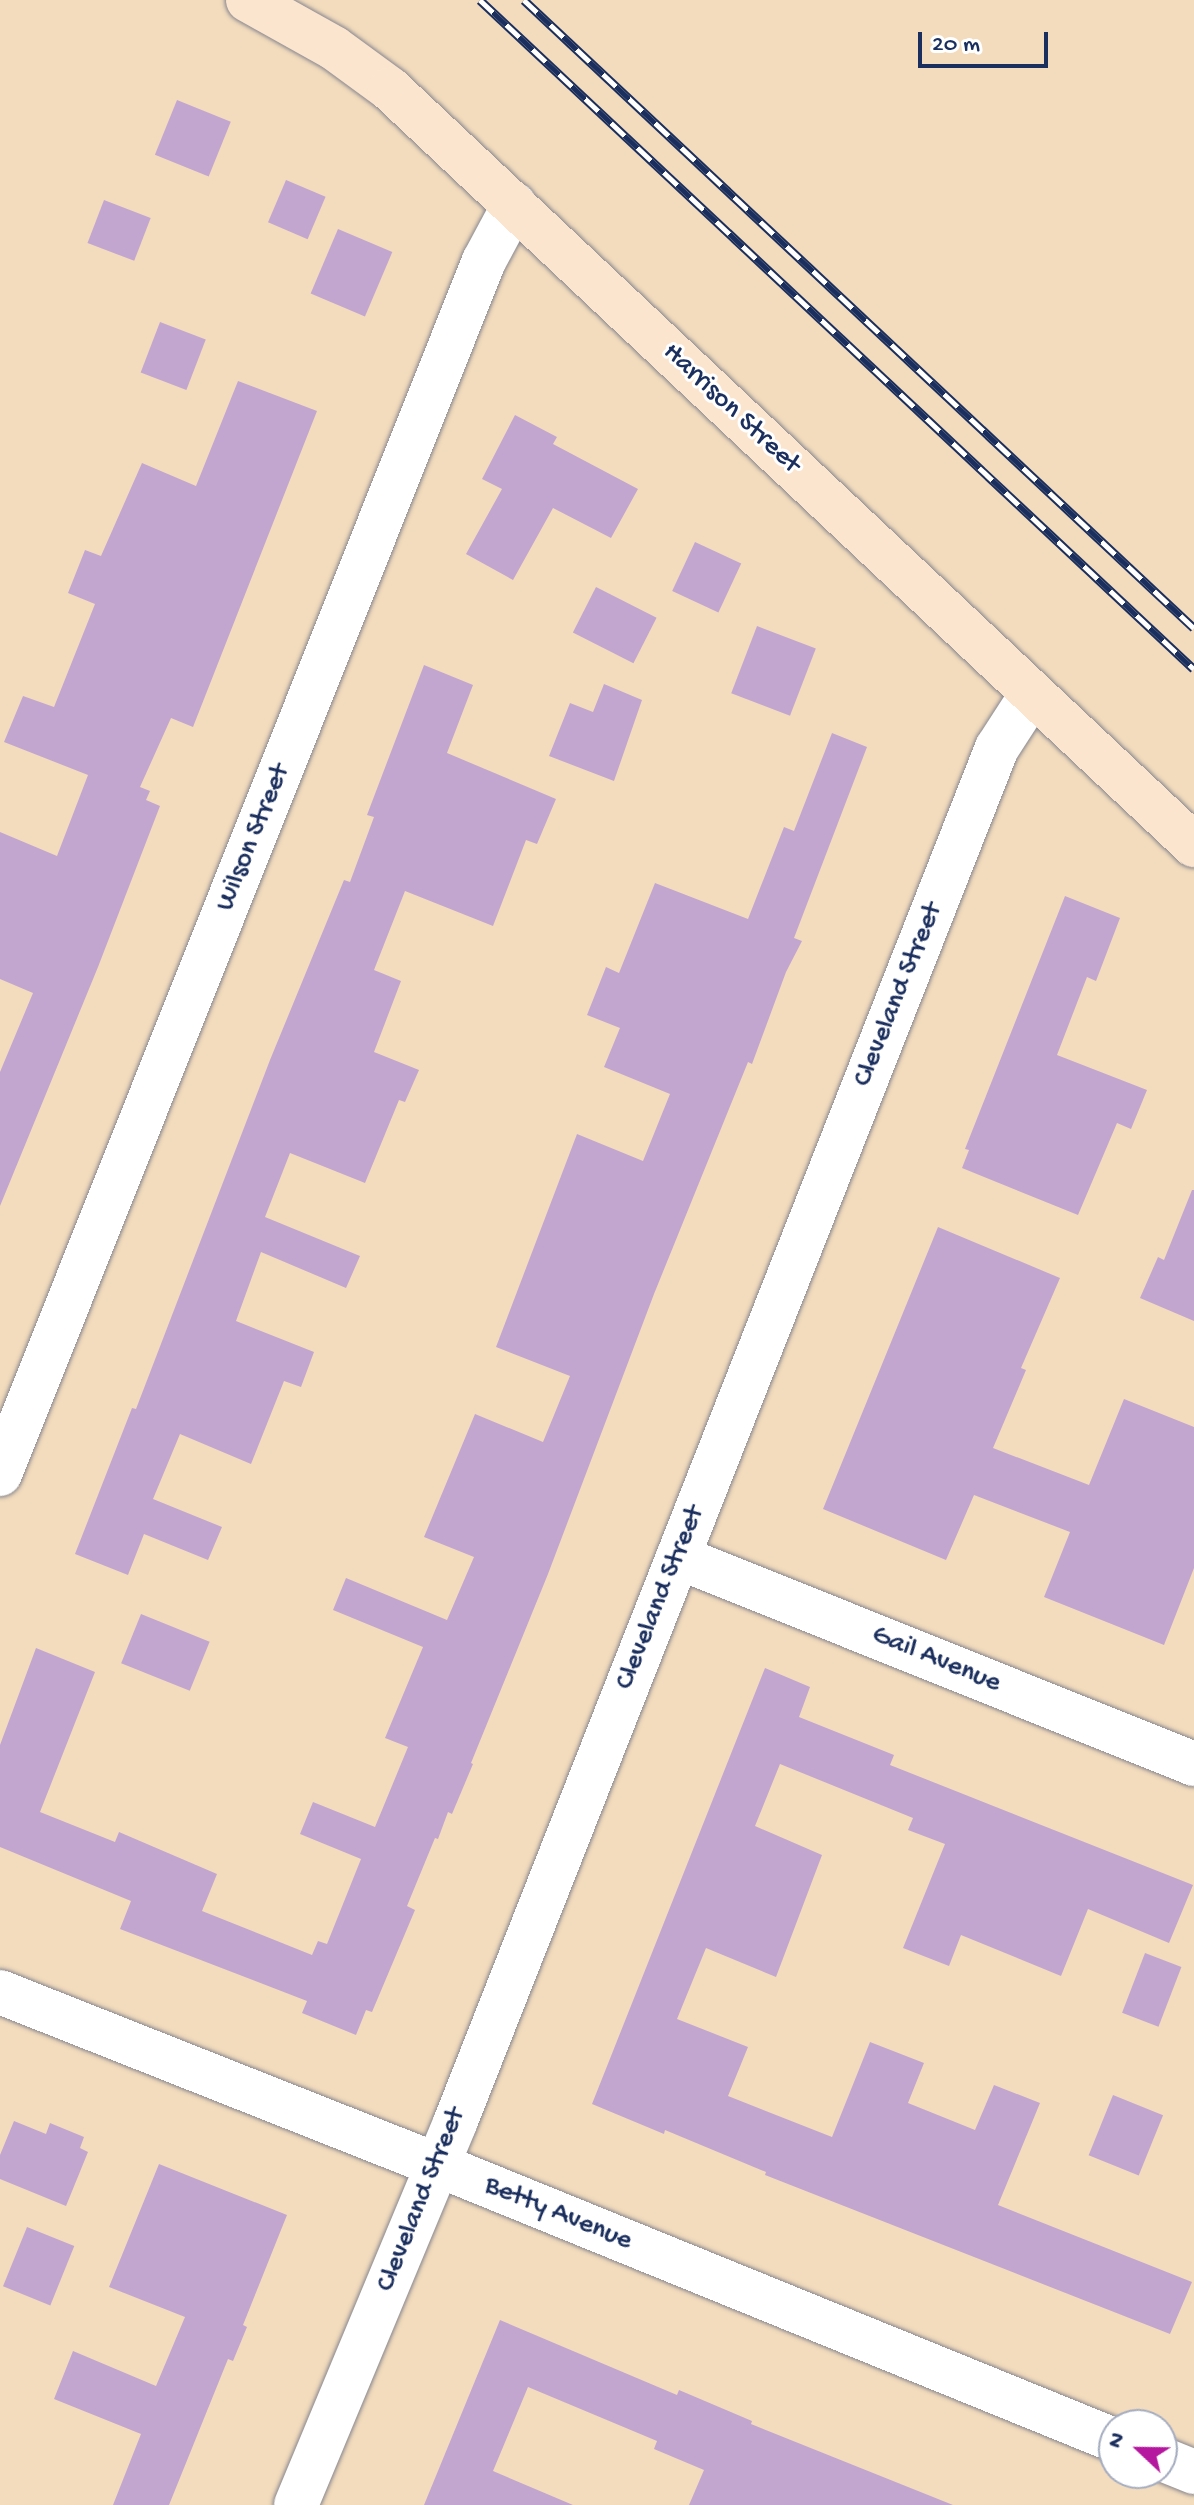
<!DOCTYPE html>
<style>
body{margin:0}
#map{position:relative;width:1194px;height:2505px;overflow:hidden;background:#f3dcbd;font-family:"Gochi Hand",sans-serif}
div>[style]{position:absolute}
.building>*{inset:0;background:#c2a6d0;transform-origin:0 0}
.roads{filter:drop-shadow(0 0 2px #87868e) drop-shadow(0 0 2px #87868e)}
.street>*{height:44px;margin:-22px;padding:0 22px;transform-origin:22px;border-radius:22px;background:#fff}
.secondary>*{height:44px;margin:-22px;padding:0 22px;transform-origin:22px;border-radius:22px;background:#fbe5cf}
.rail>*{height:9px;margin-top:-4.5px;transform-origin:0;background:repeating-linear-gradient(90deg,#fff 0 18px,#1b2f5e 0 36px);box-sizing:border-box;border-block:2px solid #1b2f5e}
span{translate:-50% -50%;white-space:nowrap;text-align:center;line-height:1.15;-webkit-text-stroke:6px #fff;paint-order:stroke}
.street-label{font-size:28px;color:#1b2f5e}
.north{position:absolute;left:1098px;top:2409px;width:80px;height:80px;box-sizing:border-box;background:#fff;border:2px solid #a4acbf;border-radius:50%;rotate:292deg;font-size:22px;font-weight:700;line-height:32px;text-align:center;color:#1b2f5e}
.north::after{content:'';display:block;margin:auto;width:28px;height:36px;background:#b5179e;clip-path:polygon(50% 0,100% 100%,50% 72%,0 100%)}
.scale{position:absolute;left:918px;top:32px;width:130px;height:36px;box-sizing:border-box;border:4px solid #1b2f5e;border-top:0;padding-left:10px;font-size:24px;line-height:28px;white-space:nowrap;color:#1b2f5e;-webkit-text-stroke:6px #fff;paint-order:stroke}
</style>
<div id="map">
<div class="building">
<div style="left:177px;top:100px;width:58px;height:59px;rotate:22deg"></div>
<div style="left:286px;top:180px;width:43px;height:46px;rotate:23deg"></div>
<div style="left:104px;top:200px;width:50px;height:46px;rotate:21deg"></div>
<div style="left:338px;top:229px;width:59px;height:70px;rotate:23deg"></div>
<div style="left:160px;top:322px;width:49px;height:54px;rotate:21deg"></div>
<div style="clip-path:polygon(238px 381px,317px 411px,193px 727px,171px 718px,140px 787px,150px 791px,146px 800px,160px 806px,98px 967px,0 1206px,0 1072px,33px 993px,0 979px,0 832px,57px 856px,88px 775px,4px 742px,23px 696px,54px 707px,95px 604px,68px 593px,85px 550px,101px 556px,142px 463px,196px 486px)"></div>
<div style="clip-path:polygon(515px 415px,557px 437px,553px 444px,638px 489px,611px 538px,553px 508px,513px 580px,466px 554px,502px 489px,482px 479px)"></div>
<div style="left:695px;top:542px;width:51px;height:54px;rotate:25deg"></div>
<div style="left:596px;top:587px;width:68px;height:51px;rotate:27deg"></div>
<div style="left:757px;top:626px;width:63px;height:72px;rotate:21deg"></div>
<div style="clip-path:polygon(424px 665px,473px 685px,447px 753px,556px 799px,537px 844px,526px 840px,493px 926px,405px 891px,374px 970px,401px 981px,374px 1052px,419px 1070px,405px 1102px,399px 1100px,365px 1183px,290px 1153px,265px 1217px,360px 1256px,346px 1288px,261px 1252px,236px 1321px,314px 1352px,301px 1387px,284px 1381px,251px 1464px,180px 1434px,153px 1499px,222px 1527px,208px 1560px,144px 1534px,128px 1575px,75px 1554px,132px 1408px,136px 1409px,270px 1060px,344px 880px,350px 882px,374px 817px,367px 815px)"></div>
<div style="clip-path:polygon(604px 684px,642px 700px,614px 781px,549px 756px,570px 703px,593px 712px)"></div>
<div style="clip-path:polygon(832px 733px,867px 747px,794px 938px,802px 941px,786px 972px,752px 1064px,748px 1062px,654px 1294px,548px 1574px,471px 1763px,473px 1764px,452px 1814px,448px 1812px,438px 1839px,435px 1838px,407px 1906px,415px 1910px,372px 2012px,366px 2010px,356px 2035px,302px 2013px,307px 2001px,120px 1929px,131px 1901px,0 1847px,0 1745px,36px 1648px,95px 1672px,40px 1812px,115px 1842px,119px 1832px,217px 1874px,202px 1911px,312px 1955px,318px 1941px,327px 1944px,361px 1859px,300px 1834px,313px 1802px,375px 1827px,408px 1747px,385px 1738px,423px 1647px,333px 1610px,346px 1578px,447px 1620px,474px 1557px,424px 1537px,475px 1414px,543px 1442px,570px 1376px,496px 1347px,577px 1134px,643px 1161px,670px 1094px,604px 1067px,620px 1028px,587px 1015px,606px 967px,619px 973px,655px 883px,748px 919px,784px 827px,794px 831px)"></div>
<div style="clip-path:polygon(1065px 896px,1120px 918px,1096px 981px,1087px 977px,1057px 1055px,1147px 1090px,1131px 1129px,1117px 1123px,1078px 1215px,962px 1168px,969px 1150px,965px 1149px)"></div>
<div style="clip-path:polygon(1192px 1190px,1194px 1190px,1194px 1321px,1140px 1298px,1158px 1257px,1164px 1260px)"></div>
<div style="clip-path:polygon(938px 1227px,1060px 1278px,1021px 1368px,1026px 1370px,993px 1448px,1089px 1485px,1124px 1399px,1194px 1427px,1194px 1568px,1164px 1645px,1044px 1597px,1070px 1532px,974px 1495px,946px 1560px,823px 1509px)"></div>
<div style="left:141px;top:1614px;width:74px;height:53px;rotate:22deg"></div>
<div style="clip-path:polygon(765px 1668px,810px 1687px,799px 1717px,894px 1755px,890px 1765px,1193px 1885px,1169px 1943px,1088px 1909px,1061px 1976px,961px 1935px,949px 1966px,903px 1948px,945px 1844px,908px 1830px,913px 1818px,780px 1764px,755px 1826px,822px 1855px,776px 1977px,706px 1948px,677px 2019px,748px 2047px,728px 2096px,832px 2137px,870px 2042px,924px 2063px,908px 2103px,975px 2130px,994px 2085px,1040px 2103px,998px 2205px,1192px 2282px,1170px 2334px,765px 2175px,766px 2172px,665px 2130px,664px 2134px,592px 2104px)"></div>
<div style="left:1145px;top:1953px;width:39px;height:64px;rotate:21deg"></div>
<div style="left:1113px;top:2095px;width:54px;height:65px;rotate:22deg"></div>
<div style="clip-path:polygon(14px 2121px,46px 2134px,50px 2123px,84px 2137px,80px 2148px,88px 2152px,66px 2206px,0 2179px,0 2155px)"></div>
<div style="clip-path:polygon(159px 2164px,287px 2215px,243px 2325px,247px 2327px,233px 2361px,228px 2359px,169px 2505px,113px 2505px,141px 2434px,54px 2399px,73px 2351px,156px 2386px,185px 2317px,109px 2287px)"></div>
<div style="left:27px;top:2227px;width:51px;height:64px;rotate:22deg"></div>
<div style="clip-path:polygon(500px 2320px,677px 2395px,679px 2390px,752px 2421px,751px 2424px,953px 2505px,689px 2505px,704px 2470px,654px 2449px,657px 2441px,528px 2387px,493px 2471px,573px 2505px,424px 2505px)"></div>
</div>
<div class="roads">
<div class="street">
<div style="left:0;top:1474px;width:1306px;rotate:-68.25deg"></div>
<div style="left:484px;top:261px;width:64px;rotate:-61.8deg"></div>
<div style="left:678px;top:1557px;width:556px;rotate:21.86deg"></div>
<div style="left:0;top:1992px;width:471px;rotate:21.6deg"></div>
<div style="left:438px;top:2165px;width:730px;rotate:22.14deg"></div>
<div style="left:1162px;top:2459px;width:35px;rotate:22deg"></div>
<div style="left:296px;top:2505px;width:414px;rotate:-67.4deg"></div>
<div style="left:455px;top:2123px;width:1478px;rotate:-68.49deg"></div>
<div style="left:997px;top:748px;width:64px;rotate:-57.1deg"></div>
</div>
<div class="secondary">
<div style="left:248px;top:0;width:98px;rotate:29.2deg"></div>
<div style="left:334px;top:48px;width:69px;rotate:36.2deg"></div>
<div style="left:390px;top:89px;width:1104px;rotate:43.24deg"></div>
</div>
</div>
<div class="rail">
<div style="left:480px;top:0;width:978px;rotate:43.14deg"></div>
<div style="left:524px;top:0;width:918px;rotate:43.15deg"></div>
</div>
<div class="street-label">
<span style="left:731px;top:409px;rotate:43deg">Harrison Street</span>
<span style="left:254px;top:838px;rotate:-68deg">Wilson Street</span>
<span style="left:899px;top:995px;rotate:-68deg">Cleveland Street</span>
<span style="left:661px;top:1598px;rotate:-68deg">Cleveland Street</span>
<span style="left:936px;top:1660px;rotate:22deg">Gail Avenue</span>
<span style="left:422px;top:2200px;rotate:-68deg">Cleveland Street</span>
<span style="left:558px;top:2214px;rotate:22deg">Betty Avenue</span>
</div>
<div class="north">N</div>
<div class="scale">20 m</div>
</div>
